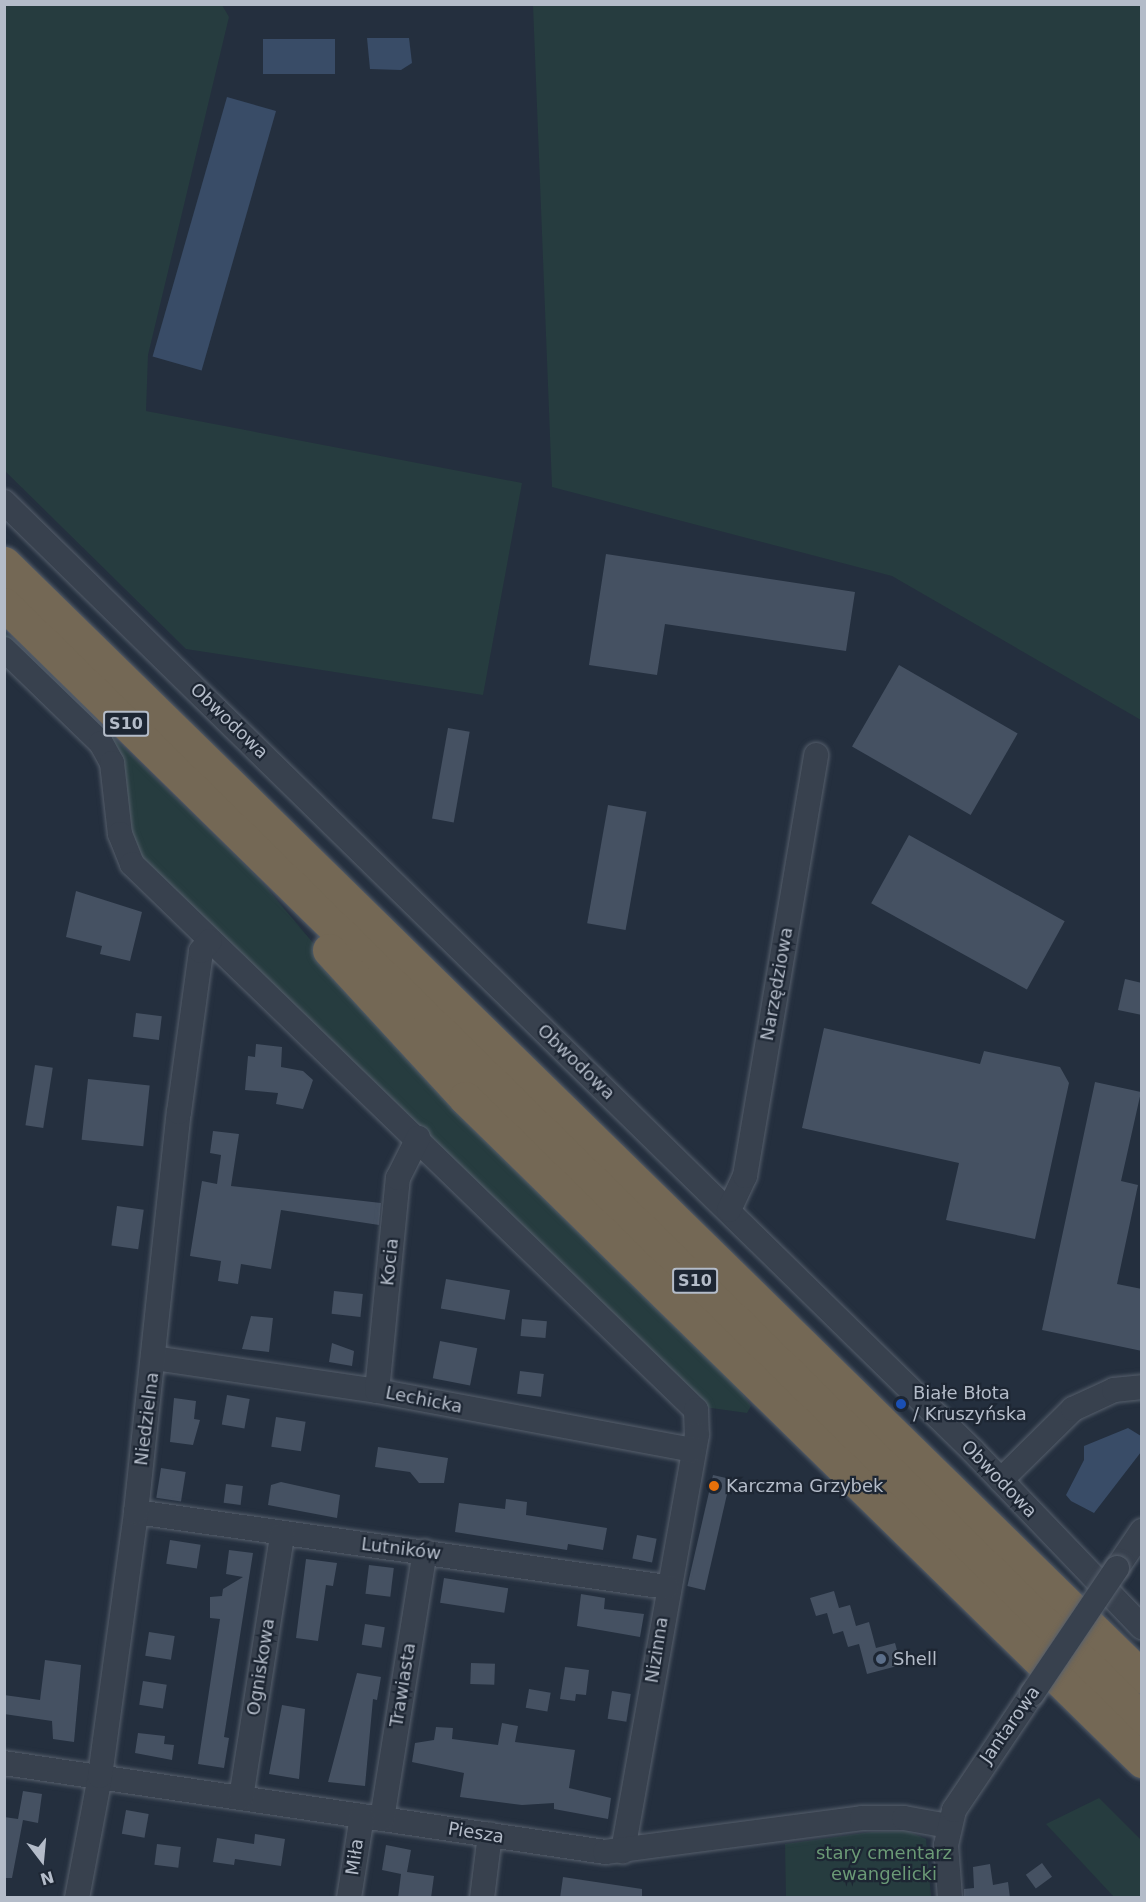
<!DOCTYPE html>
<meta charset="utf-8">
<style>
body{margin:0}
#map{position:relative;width:1146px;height:1902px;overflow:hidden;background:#242f3e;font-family:"DejaVu Sans",sans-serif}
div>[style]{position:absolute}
.green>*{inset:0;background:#263c3f}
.water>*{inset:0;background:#394c67;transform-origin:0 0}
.building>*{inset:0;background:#455162;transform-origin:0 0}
.roads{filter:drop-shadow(0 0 2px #565f6c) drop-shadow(0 0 2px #565f6c)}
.minor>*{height:24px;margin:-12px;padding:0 12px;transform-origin:12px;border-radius:12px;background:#38414e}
.highway>*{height:33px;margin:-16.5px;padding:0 16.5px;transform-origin:16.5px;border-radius:16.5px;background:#746855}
.bridges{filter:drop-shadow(0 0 2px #565f6c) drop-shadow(0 0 2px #565f6c)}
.minor-bridge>*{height:24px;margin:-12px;padding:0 12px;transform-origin:12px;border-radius:12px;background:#38414e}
.dots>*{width:16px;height:16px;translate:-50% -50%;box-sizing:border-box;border:3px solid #1d2633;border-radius:50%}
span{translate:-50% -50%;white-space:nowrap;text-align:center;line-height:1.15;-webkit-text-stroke:4.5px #1d2633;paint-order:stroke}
.shield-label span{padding:2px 4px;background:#1d2633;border:2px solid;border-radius:4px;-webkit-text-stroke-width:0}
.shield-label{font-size:16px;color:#b4bcc9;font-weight:700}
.street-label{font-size:18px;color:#b4bcc9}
.poi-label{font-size:18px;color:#b4bcc9}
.left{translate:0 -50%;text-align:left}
.park-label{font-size:18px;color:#6b9a76}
.frame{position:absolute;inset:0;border:6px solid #b4bcc9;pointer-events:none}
.north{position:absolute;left:12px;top:1830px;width:60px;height:60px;-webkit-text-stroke:4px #1d2633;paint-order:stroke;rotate:164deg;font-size:16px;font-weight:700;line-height:24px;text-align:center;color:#b4bcc9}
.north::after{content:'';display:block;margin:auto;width:21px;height:27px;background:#b4bcc9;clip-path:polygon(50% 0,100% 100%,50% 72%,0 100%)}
</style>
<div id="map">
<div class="green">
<div style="clip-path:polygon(4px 5px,222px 5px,229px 17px,148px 355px,146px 411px,522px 483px,483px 695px,186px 649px,5px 471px)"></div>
<div style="clip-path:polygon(533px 5px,1141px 5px,1141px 720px,892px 576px,552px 487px)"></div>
<div style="clip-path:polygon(4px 631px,260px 880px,352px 989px,733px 1380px,751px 1406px,747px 1413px,704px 1407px,151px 867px,134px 849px,128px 831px,126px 775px,116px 749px,5px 640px)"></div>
<div style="clip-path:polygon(1099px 1798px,1141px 1840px,1141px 1897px,1114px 1897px,1046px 1824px)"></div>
<div style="clip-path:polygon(871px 1832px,907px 1831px,926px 1839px,931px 1896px,786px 1897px,785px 1844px)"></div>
</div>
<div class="water">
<div style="clip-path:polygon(409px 38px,412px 63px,401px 70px,370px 69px,367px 38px)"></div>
<div style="left:263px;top:39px;width:72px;height:35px"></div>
<div style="left:227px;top:97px;width:51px;height:270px;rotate:16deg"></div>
<div style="clip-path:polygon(1128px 1428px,1141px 1436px,1141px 1452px,1094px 1513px,1071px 1501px,1066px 1495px,1084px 1460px,1084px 1446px)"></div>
</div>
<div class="building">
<div style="clip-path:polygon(606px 554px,855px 592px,846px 651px,665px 624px,657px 675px,589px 665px)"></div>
<div style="left:899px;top:665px;width:137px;height:94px;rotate:30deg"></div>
<div style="left:448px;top:728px;width:22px;height:92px;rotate:10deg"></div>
<div style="left:608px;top:805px;width:39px;height:120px;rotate:10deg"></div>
<div style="left:909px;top:835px;width:178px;height:78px;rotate:29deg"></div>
<div style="clip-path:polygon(76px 891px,142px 912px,130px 961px,100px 954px,102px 946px,66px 937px)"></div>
<div style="clip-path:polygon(1125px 979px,1142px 983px,1142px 1015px,1118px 1010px)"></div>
<div style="left:136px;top:1013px;width:26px;height:24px;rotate:7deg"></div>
<div style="clip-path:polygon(824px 1028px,980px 1064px,984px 1051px,1060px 1067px,1069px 1083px,1035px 1239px,946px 1220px,959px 1163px,802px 1128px)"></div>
<div style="clip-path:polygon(256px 1044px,282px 1047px,281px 1067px,303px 1071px,313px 1080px,303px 1109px,276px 1104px,278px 1093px,245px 1090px,248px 1056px,255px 1057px)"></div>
<div style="left:35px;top:1065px;width:18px;height:61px;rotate:9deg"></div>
<div style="left:88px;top:1079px;width:62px;height:61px;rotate:6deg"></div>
<div style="clip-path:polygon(1095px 1082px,1141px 1092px,1121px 1181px,1138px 1185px,1117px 1284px,1142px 1289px,1142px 1351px,1042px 1330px)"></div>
<div style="clip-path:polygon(213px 1131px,239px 1134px,231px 1186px,381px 1203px,379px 1225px,281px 1210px,271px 1269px,241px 1264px,238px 1284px,218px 1281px,221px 1261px,190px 1256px,202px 1181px,217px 1184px,221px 1155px,210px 1153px)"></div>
<div style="left:117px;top:1206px;width:27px;height:40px;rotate:8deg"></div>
<div style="left:446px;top:1279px;width:65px;height:30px;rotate:10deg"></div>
<div style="left:334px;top:1291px;width:29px;height:23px;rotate:6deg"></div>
<div style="clip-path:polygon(251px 1316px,273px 1318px,269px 1352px,242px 1349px)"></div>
<div style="left:522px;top:1319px;width:25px;height:17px;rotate:5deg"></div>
<div style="left:440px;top:1341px;width:38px;height:38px;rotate:11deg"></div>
<div style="clip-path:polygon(332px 1343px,354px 1351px,352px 1366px,329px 1362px)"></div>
<div style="left:520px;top:1371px;width:24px;height:23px;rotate:7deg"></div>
<div style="left:227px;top:1395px;width:23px;height:30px;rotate:10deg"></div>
<div style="clip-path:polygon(174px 1398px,196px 1401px,194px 1419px,200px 1420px,193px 1445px,170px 1442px)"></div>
<div style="left:276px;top:1417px;width:30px;height:30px;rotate:9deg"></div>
<div style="clip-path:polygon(378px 1447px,448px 1458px,444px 1483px,419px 1483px,410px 1472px,375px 1467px)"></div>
<div style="left:161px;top:1468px;width:25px;height:30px;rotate:9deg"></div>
<div style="left:713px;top:1475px;width:18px;height:114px;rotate:13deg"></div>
<div style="clip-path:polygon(281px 1482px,340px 1495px,337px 1518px,268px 1505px,271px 1485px)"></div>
<div style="left:226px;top:1484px;width:17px;height:19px;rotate:7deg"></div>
<div style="clip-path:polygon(506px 1499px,527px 1502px,526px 1515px,607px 1528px,603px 1550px,568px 1544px,567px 1550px,455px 1532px,459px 1503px,505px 1509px)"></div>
<div style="left:637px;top:1535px;width:20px;height:24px;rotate:11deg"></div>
<div style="left:170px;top:1540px;width:31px;height:24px;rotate:9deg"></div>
<div style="clip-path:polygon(229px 1550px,253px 1553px,224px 1737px,229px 1738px,224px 1768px,198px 1764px,220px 1619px,210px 1618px,210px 1597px,222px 1596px,223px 1589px,243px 1577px,226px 1574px)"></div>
<div style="clip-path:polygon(306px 1559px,337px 1563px,333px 1586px,326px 1585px,318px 1641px,296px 1638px)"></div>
<div style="left:369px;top:1565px;width:25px;height:29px;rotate:7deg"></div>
<div style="left:444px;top:1578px;width:65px;height:25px;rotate:9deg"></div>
<div style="clip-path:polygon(834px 1591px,839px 1608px,850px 1605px,856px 1626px,869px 1622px,876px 1648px,895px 1643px,901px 1665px,867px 1674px,859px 1644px,848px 1647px,843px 1631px,833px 1634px,827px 1613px,816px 1616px,810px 1598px)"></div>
<div style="clip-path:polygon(581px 1594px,605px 1598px,604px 1609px,644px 1614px,640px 1637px,577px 1626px)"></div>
<div style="left:365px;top:1624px;width:20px;height:21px;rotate:9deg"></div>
<div style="left:149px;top:1632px;width:26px;height:24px;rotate:9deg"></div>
<div style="clip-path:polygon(45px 1660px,81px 1665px,74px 1742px,53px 1739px,52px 1721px,4px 1714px,4px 1695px,40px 1700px)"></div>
<div style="left:471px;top:1663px;width:24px;height:21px;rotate:2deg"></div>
<div style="clip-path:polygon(565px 1667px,589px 1670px,586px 1695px,576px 1694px,575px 1701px,560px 1699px)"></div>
<div style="clip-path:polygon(357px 1673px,381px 1677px,377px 1700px,373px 1699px,365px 1786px,328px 1782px)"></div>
<div style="left:143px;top:1681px;width:24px;height:24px;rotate:9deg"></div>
<div style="left:529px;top:1689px;width:22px;height:19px;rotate:10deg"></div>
<div style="left:612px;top:1691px;width:19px;height:28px;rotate:9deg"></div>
<div style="clip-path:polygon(282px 1705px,305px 1709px,299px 1779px,269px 1774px)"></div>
<div style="clip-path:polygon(502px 1723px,518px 1726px,515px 1742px,575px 1750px,569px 1788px,611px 1798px,608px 1819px,554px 1809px,554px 1803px,522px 1805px,460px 1797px,464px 1773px,412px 1762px,415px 1743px,434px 1740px,436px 1727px,453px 1728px,452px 1739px,498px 1745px)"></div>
<div style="clip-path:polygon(138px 1733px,165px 1736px,164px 1744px,174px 1745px,172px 1760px,135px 1753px)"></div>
<div style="clip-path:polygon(23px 1791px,42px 1794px,38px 1823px,23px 1820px,12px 1878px,4px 1878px,4px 1817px,18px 1819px)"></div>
<div style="left:126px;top:1810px;width:23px;height:24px;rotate:10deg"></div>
<div style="clip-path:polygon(255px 1834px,285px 1839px,281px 1866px,235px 1859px,234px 1865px,213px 1862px,217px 1838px,254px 1844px)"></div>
<div style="left:157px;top:1844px;width:24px;height:21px;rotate:7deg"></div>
<div style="clip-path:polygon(386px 1845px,411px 1850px,407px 1872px,434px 1876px,431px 1898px,398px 1898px,401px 1874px,382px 1870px)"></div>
<div style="left:1042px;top:1863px;width:17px;height:20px;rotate:54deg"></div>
<div style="clip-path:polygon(990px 1864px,993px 1885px,1008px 1882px,1010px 1898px,964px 1898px,964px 1889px,974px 1888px,973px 1867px)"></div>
<div style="clip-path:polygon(563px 1877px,642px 1889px,642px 1898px,560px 1898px)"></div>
</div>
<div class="roads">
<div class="minor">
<div style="left:4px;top:502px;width:1356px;rotate:44.4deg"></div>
<div style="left:973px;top:1451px;width:244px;rotate:46.2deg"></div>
<div style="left:4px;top:649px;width:135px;rotate:44.1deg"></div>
<div style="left:101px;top:743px;width:23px;rotate:61deg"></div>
<div style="left:112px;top:763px;width:71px;rotate:83.6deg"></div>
<div style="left:120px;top:834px;width:32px;rotate:68deg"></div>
<div style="left:132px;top:864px;width:785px;rotate:44.07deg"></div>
<div style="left:696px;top:1410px;width:25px;rotate:88deg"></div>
<div style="left:697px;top:1435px;width:423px;rotate:100.1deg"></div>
<div style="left:729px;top:1210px;width:38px;rotate:-65deg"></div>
<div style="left:745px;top:1176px;width:427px;rotate:-80.4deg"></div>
<div style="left:154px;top:1358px;width:225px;rotate:8.4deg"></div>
<div style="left:377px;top:1391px;width:320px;rotate:10.6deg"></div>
<div style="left:377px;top:1391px;width:214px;rotate:-84.4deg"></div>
<div style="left:398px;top:1178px;width:45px;rotate:-63.4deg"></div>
<div style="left:1001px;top:1480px;width:101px;rotate:-44.6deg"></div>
<div style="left:1073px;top:1409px;width:45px;rotate:-24.9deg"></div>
<div style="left:1114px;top:1390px;width:28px;rotate:-6deg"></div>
<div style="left:136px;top:1512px;width:536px;rotate:8.04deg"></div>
<div style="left:1117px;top:1568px;width:45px;rotate:-56deg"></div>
<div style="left:4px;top:1763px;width:608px;rotate:8.42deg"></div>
<div style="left:605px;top:1852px;width:259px;rotate:-7.5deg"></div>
<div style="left:862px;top:1818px;width:42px"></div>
<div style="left:904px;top:1818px;width:45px;rotate:10.3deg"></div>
<div style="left:241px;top:1798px;width:266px;rotate:-81.1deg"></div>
<div style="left:382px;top:1819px;width:271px;rotate:-80.9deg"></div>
<div style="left:77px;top:1898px;width:124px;rotate:-79.3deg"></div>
<div style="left:100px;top:1776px;width:266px;rotate:-82.2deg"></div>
<div style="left:136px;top:1512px;width:402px;rotate:-83.9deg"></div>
<div style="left:179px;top:1112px;width:162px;rotate:-82.2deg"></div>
<div style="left:201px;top:951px;width:13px;rotate:-48deg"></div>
<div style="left:349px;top:1898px;width:83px;rotate:-81deg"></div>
<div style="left:482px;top:1898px;width:64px;rotate:-82.8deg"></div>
<div style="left:950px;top:1898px;width:53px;rotate:-94.3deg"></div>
<div style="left:946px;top:1845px;width:36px;rotate:-77deg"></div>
<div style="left:954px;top:1810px;width:140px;rotate:-56.1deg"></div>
</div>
<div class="highway">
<div style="left:4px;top:563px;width:1592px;rotate:44.39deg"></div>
<div style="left:4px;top:604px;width:1593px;rotate:44.42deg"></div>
<div style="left:329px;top:950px;width:201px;rotate:47.4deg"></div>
<div style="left:465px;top:1098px;width:948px;rotate:44.4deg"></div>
</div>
</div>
<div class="bridges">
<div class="minor-bridge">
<div style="left:1032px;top:1694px;width:152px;rotate:-56deg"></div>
</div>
</div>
<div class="dots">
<div style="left:901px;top:1404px;background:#1a4fb4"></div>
<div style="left:714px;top:1486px;background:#e8710a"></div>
<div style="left:881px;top:1659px;background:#5c6f8a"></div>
</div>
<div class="shield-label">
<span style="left:126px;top:724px">S10</span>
<span style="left:695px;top:1281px">S10</span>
</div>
<div class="street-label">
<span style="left:229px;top:721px;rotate:44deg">Obwodowa</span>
<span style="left:777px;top:984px;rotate:-80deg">Narzędziowa</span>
<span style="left:576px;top:1062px;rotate:44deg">Obwodowa</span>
<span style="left:390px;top:1262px;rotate:-84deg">Kocia</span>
<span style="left:424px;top:1400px;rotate:11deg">Lechicka</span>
<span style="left:147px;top:1419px;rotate:-83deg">Niedzielna</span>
<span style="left:999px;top:1479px;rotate:46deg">Obwodowa</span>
<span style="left:401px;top:1549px;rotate:7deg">Lutników</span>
<span style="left:657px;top:1650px;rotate:-81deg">Nizinna</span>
<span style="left:261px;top:1667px;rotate:-81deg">Ogniskowa</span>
<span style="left:403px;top:1685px;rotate:-81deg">Trawiasta</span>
<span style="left:1010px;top:1725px;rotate:-55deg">Jantarowa</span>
<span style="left:476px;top:1833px;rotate:9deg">Piesza</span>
<span style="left:355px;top:1857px;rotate:-82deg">Miła</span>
</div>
<div class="poi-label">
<span class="left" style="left:913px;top:1404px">Białe Błota<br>/ Kruszyńska</span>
<span class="left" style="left:726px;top:1486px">Karczma Grzybek</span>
<span class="left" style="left:893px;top:1659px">Shell</span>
</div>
<div class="park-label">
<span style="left:884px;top:1864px">stary cmentarz<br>ewangelicki</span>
</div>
<div class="frame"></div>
<div class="north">N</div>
</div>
